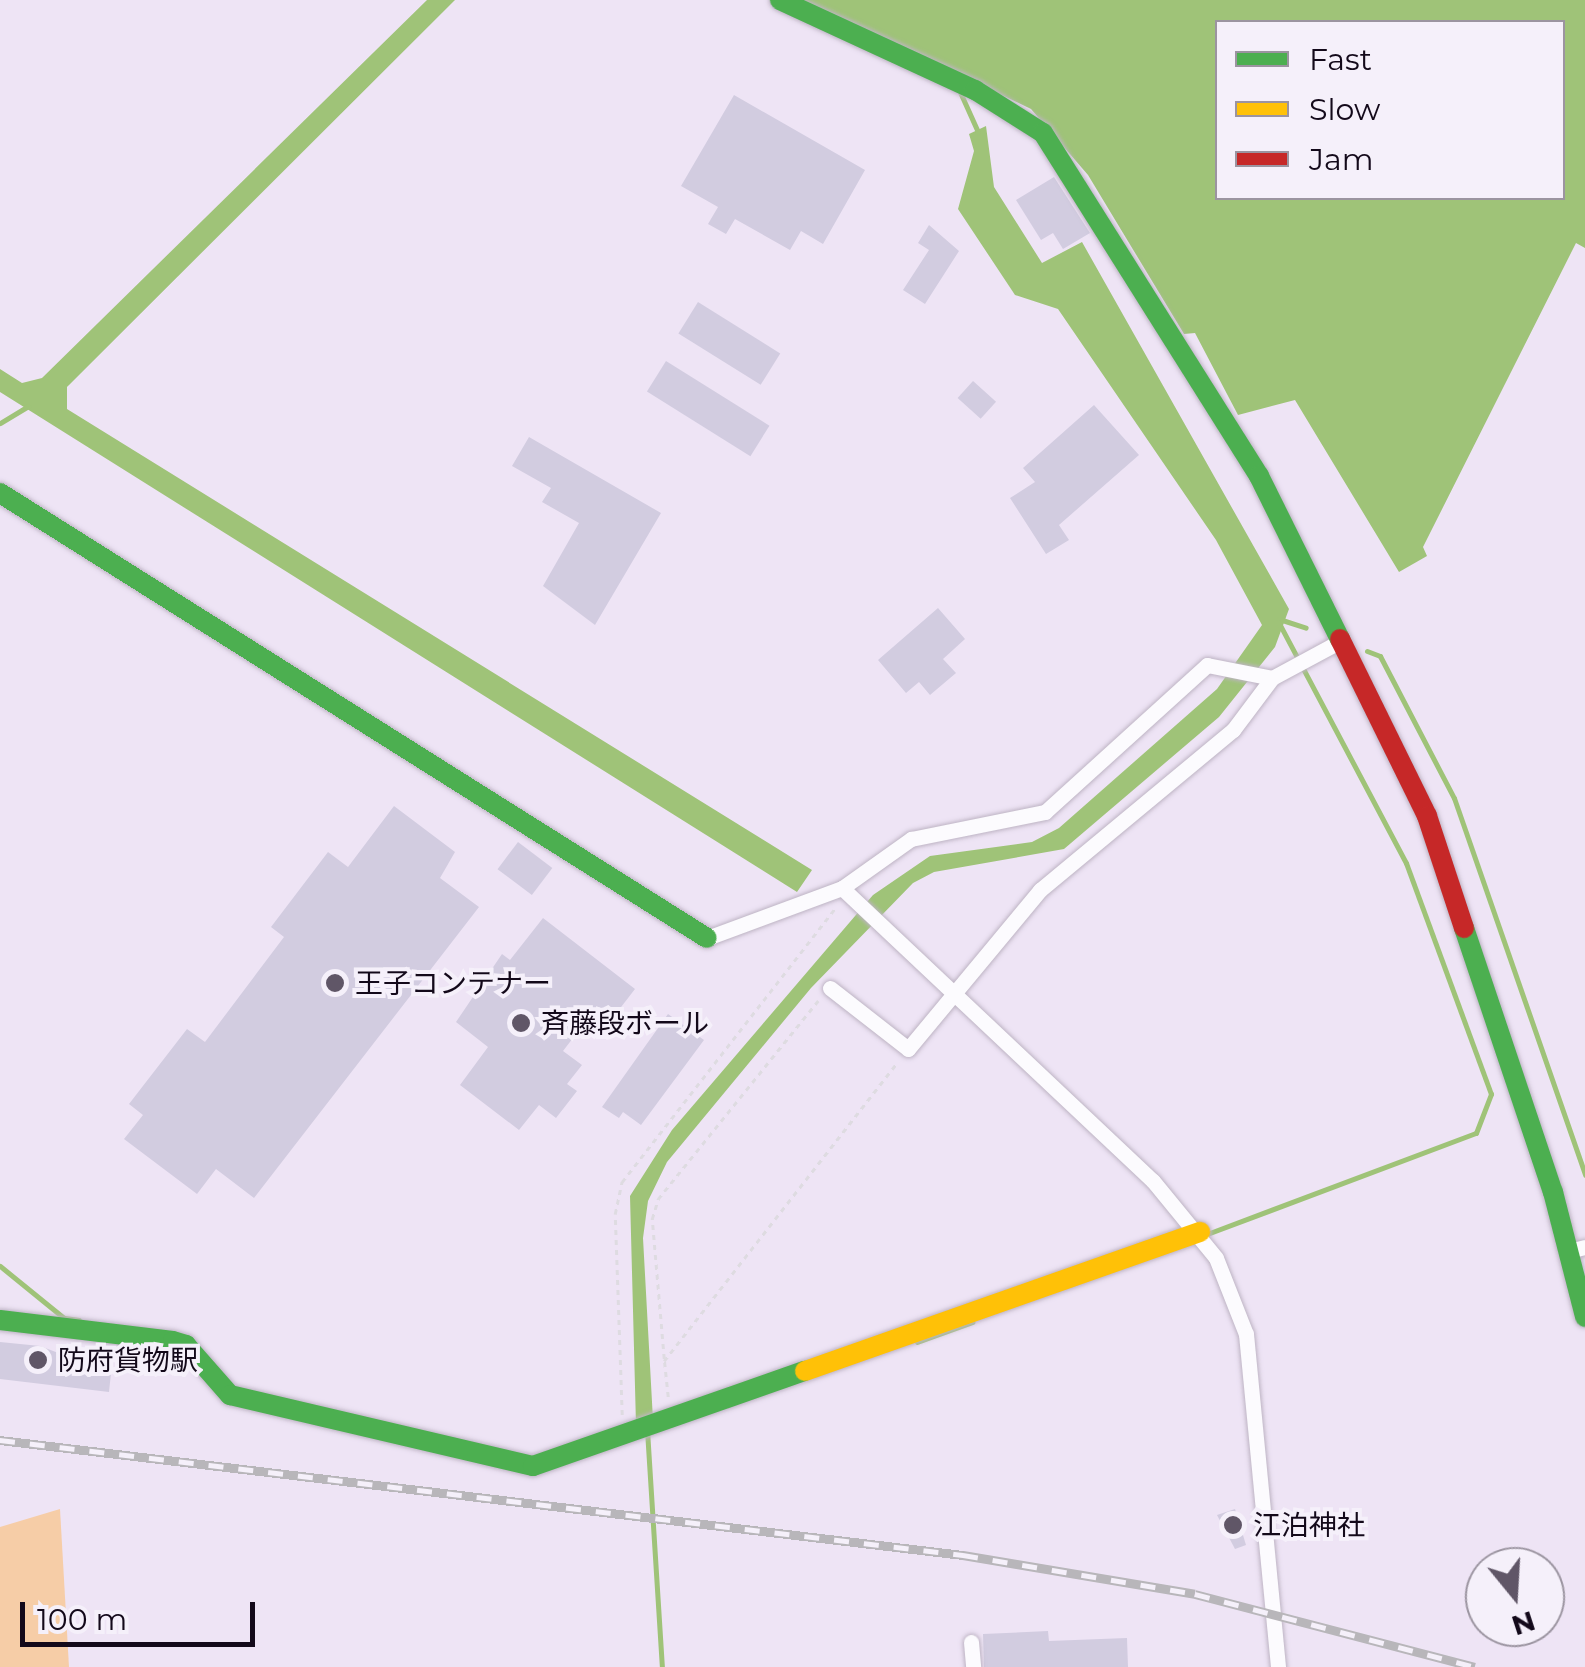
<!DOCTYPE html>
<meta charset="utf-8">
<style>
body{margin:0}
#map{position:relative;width:1585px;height:1667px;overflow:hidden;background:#eee4f5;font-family:Montserrat,"Noto Sans JP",sans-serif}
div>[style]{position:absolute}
.green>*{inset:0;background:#f6cda7}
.water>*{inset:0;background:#9fc378}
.stream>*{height:5px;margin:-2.5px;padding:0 2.5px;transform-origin:2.5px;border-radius:2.5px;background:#9fc378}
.building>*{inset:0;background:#d2cce0;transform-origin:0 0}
.path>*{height:2.5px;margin-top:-1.25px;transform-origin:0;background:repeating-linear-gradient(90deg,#dedbe1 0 5px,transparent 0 10px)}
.roads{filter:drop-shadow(0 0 2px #beb4c4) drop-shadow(0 0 2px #beb4c4)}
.street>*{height:15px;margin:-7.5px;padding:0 7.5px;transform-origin:7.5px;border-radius:7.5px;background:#fcfbfe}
.fast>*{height:20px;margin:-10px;padding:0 10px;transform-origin:10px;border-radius:10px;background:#4caf50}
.slow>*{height:20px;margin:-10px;padding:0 10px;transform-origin:10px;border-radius:10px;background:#ffc107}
.jam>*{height:20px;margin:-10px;padding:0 10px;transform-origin:10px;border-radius:10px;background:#c62828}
.rail>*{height:9px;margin-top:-4.5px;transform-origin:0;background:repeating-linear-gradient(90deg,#f5f0fa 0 15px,#b8b6ba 0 30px);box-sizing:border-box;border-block:2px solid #b8b6ba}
.dots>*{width:28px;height:28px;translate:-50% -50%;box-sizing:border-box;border:5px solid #f5f0fa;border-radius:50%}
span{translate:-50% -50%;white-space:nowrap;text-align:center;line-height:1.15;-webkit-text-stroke:8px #f5f0fa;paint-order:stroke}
.poi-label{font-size:28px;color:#13091a}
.left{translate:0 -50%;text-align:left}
.legend{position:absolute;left:1215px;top:20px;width:350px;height:180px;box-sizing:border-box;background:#f5f0fa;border:2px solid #9b94a0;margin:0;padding:12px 18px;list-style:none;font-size:30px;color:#13091a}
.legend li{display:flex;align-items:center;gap:20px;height:50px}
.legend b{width:50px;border:2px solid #9b94a0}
.north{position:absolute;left:1465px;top:1547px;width:100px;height:100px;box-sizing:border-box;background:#f5f0fa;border:2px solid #9b94a0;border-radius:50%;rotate:162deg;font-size:28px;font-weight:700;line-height:40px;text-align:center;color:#13091a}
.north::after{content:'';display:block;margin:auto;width:35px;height:45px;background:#605667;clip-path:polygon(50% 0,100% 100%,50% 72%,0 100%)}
.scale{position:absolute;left:20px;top:1602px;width:235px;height:45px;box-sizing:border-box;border:5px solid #13091a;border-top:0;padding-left:12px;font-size:30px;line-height:35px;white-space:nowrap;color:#13091a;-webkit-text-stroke:8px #f5f0fa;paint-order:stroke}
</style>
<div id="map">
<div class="green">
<div style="clip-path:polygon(60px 1509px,69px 1667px,0 1667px,0 1527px)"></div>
</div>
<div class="water">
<div style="clip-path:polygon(427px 0,455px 0,67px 387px,67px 409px,812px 870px,797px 892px,0 392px,0 369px,22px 383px,42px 378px)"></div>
<div style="clip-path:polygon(evenodd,803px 0,1585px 0,1585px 248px,1576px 243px,1423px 547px,1427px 556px,1399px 572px,1295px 400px,1238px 415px,1195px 333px,1184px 334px,1088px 175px,1031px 109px,803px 0,1218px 22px,1562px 22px,1562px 198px,1218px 198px,1218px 22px)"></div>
<div style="clip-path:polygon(986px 126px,994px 187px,1042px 263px,1082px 242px,1289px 609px,1275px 647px,1219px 717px,1064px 849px,934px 872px,913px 883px,811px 988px,667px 1162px,648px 1201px,643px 1238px,653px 1420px,636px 1425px,630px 1196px,672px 1130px,873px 895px,930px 856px,1032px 842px,1059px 828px,1217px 689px,1262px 625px,1216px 540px,1058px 309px,1015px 295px,958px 209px,974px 151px,969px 134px)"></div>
</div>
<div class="stream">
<div style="left:960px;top:92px;width:44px;rotate:65.8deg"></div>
<div style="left:0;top:423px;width:33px;rotate:-31deg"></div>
<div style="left:1279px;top:619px;width:28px;rotate:18deg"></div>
<div style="left:1367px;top:651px;width:14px;rotate:21deg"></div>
<div style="left:1380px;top:656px;width:160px;rotate:62.5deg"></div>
<div style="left:1454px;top:798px;width:399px;rotate:70.8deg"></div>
<div style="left:1207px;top:1234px;width:287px;rotate:-20.6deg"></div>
<div style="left:1476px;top:1133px;width:42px;rotate:-69deg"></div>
<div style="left:1491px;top:1094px;width:246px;rotate:-110.2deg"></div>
<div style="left:1406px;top:863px;width:272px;rotate:-117.9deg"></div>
<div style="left:0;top:1266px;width:82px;rotate:39.1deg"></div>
<div style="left:64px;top:1318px;width:15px;rotate:8deg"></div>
<div style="left:917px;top:1342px;width:59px;rotate:-20deg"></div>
<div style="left:647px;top:1430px;width:237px;rotate:86.4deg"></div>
</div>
<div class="building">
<div style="clip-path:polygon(734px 95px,865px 170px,823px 244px,801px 231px,790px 250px,735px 219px,726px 234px,708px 224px,718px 207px,681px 186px)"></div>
<div style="clip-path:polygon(1054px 177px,1090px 233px,1063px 249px,1053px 233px,1041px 240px,1016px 200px)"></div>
<div style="clip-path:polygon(929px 225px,959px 251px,925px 304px,903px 290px,929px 250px,918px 243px)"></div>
<div style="left:698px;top:302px;width:97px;height:37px;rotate:32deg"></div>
<div style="left:666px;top:361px;width:122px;height:36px;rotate:32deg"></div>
<div style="left:973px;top:381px;width:31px;height:23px;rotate:42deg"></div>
<div style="clip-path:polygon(1094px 405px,1139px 455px,1059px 525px,1069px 540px,1046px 554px,1010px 498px,1035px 482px,1023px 468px)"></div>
<div style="clip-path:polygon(529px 437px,661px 513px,595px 625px,543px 586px,579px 523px,542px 502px,551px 488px,512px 466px)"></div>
<div style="clip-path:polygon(938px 608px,965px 639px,943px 659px,956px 673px,930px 695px,919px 682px,906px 693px,878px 660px)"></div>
<div style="clip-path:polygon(394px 806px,455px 852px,440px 878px,479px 907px,254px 1198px,216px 1169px,197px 1194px,124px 1139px,143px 1115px,129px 1104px,187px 1029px,205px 1042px,284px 937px,271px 927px,328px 852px,348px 867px)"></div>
<div style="left:518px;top:842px;width:43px;height:34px;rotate:37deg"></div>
<div style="clip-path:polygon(543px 918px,635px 989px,608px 1024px,593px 1012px,563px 1051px,582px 1065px,567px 1084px,577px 1091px,556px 1118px,539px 1105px,519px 1130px,460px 1085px,488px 1047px,456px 1022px,502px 954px,510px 960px)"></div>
<div style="clip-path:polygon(668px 1014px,704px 1040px,641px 1125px,623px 1112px,619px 1118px,602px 1107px)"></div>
<div style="clip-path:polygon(0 1342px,40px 1346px,111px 1373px,109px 1392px,0 1379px)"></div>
<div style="clip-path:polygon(1235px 1509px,1246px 1545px,1235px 1549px,1217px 1515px)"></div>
<div style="clip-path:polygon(1048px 1631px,1049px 1641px,1127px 1638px,1128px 1667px,984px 1667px,983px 1634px)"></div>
</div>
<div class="path">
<div style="left:664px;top:1359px;width:141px;rotate:-94.9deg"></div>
<div style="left:652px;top:1219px;width:21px;rotate:-73deg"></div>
<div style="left:658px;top:1199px;width:255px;rotate:-51.1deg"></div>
<div style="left:668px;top:1397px;width:36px;rotate:-96deg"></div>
<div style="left:664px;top:1361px;width:380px;rotate:-52deg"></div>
<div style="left:622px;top:1415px;width:201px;rotate:-92deg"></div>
<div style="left:615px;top:1214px;width:33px;rotate:-78deg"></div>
<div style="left:622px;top:1182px;width:347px;rotate:-52.1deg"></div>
</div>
<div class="roads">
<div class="street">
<div style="left:842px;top:888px;width:427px;rotate:43.3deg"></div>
<div style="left:1153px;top:1181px;width:99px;rotate:50.7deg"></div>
<div style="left:1216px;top:1258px;width:82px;rotate:68.5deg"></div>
<div style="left:1246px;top:1334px;width:335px;rotate:84.5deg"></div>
<div style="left:707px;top:938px;width:144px;rotate:-20.3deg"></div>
<div style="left:842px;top:888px;width:85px;rotate:-35.4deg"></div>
<div style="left:911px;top:839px;width:137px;rotate:-11.4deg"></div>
<div style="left:1045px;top:812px;width:219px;rotate:-42.2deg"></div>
<div style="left:1207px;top:665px;width:66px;rotate:11.3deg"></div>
<div style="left:1272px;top:678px;width:74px;rotate:-28.3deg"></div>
<div style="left:830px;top:988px;width:99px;rotate:38deg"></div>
<div style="left:908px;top:1049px;width:207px;rotate:-50.3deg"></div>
<div style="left:1040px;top:890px;width:251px;rotate:-39.7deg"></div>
<div style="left:1233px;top:730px;width:65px;rotate:-53.1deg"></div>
<div style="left:1569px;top:1251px;width:16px;rotate:-14deg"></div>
<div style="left:971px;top:1642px;width:25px;rotate:85deg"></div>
</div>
<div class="fast">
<div style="left:780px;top:0;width:215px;rotate:24.8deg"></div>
<div style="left:975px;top:90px;width:80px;rotate:32.3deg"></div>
<div style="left:1043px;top:133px;width:405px;rotate:57.8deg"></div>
<div style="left:1259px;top:476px;width:182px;rotate:63.6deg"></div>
<div style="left:0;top:493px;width:835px;rotate:32.19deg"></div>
<div style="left:1464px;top:928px;width:279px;rotate:71.4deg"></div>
<div style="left:1553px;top:1192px;width:129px;rotate:75.6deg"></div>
<div style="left:0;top:1320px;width:174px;rotate:6.9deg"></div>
<div style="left:173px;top:1341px;width:14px;rotate:17deg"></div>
<div style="left:186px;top:1345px;width:67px;rotate:48.7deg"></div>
<div style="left:230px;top:1395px;width:311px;rotate:13.2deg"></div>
<div style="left:533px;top:1466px;width:288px;rotate:-19.3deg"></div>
</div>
<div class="slow">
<div style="left:805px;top:1371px;width:419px;rotate:-19.4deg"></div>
</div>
<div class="jam">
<div style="left:1340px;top:639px;width:197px;rotate:63.8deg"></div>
<div style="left:1427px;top:816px;width:118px;rotate:71.7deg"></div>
</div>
</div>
<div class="rail">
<div style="left:0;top:1440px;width:970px;rotate:6.81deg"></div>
<div style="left:963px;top:1555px;width:235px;rotate:9.5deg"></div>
<div style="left:1195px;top:1594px;width:289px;rotate:14.6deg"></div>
</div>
<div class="dots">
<div style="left:335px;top:983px;background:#605667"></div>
<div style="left:521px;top:1023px;background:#605667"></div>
<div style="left:38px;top:1360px;background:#605667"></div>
<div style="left:1233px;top:1525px;background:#605667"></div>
</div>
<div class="poi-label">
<span class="left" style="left:355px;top:983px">王子コンテナー</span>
<span class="left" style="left:541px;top:1023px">斉藤段ボール</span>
<span class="left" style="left:58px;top:1360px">防府貨物駅</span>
<span class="left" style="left:1253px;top:1525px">江泊神社</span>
</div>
<ul class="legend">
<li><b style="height:12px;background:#4caf50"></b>Fast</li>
<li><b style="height:12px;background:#ffc107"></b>Slow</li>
<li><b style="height:12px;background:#c62828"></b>Jam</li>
</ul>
<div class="north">N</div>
<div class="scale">100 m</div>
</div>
